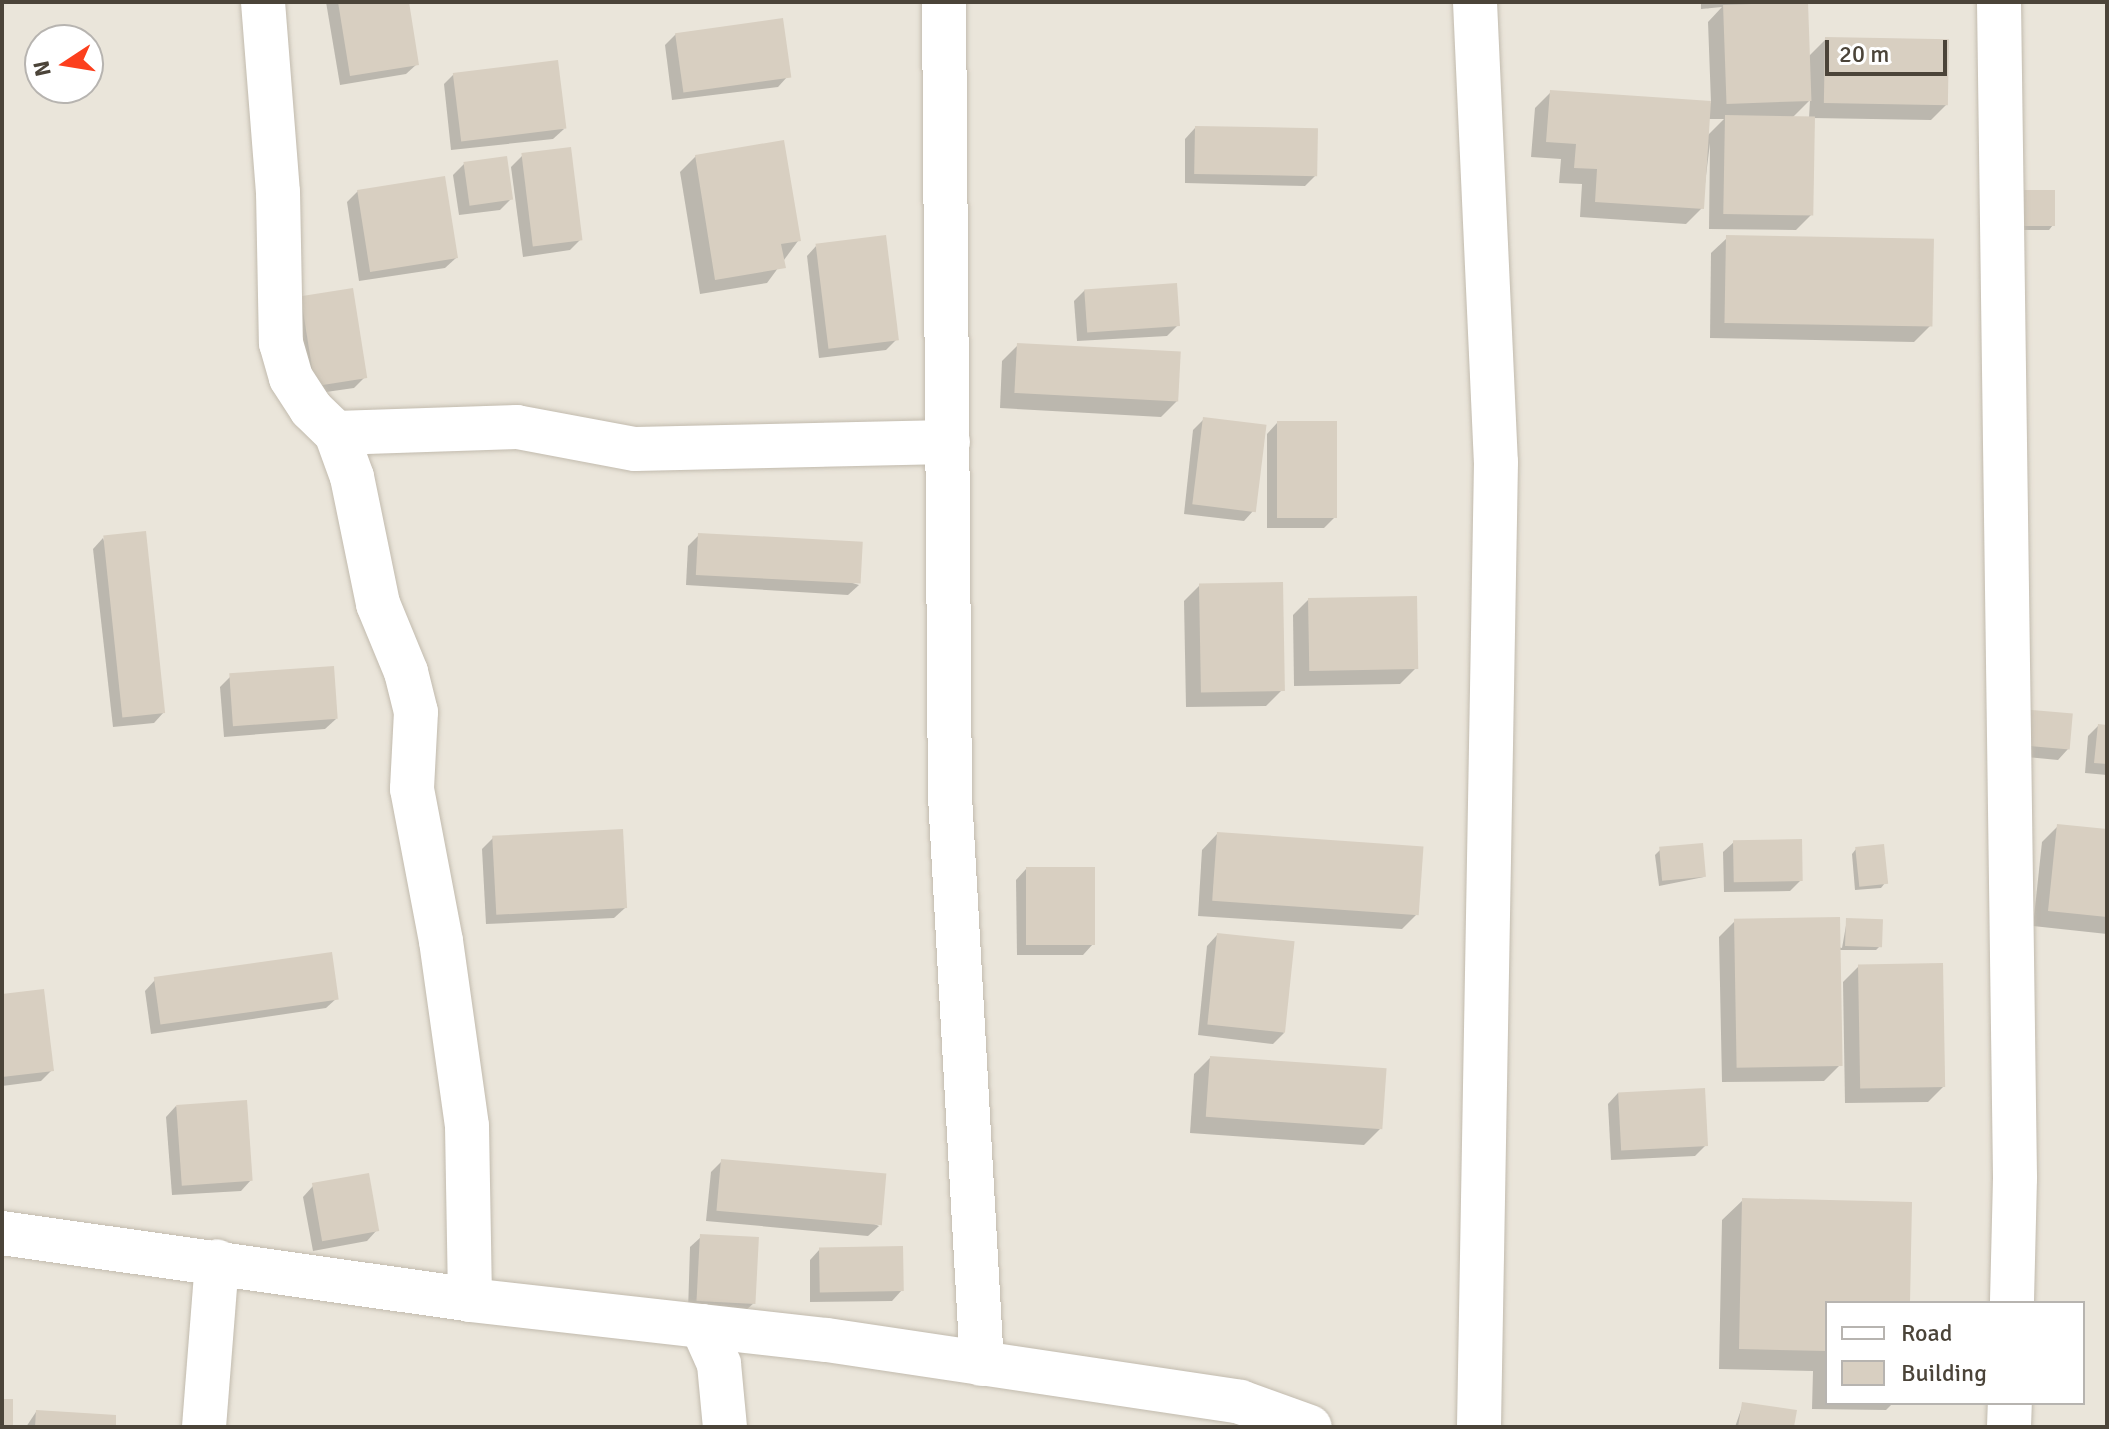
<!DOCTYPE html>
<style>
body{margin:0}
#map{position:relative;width:2109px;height:1429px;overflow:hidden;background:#f6f3ec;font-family:Signika,sans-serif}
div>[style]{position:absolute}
.residential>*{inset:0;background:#eae5da}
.shadow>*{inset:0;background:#0003}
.building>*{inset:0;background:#d8cfc1;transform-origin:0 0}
.roads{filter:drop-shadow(0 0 2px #c2bbae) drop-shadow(0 0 2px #c2bbae)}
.minor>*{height:44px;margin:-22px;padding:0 22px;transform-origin:22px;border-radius:22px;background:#fff}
span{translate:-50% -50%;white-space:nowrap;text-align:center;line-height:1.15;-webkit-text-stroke:6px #fff;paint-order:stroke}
.frame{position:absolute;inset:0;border:4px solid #4b4439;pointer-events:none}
.legend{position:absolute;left:1825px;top:1301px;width:260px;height:104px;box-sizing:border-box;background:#fff;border:2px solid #b7b4b0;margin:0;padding:10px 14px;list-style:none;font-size:24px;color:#4b4439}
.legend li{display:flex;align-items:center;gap:16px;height:40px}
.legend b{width:40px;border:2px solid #b7b4b0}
.north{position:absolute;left:24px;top:24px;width:80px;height:80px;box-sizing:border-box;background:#fff;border:2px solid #b7b4b0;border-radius:50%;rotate:258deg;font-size:22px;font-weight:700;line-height:32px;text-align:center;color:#4b4439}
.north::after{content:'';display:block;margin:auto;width:28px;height:36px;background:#fc3f1d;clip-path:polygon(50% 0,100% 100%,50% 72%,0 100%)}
.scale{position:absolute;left:1825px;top:40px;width:122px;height:36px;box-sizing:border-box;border:4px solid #4b4439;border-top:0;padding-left:10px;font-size:24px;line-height:28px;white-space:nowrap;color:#4b4439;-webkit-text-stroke:6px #fff;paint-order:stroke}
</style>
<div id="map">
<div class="residential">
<div style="clip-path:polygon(evenodd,2px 2px,2107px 2px,2107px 1427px,2px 1427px,2px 2px,40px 40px,88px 40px,88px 88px,40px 88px,40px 40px,2px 2px,1827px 1303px,2083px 1303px,2083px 1403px,1827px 1403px,1827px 1303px)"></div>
</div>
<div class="shadow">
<div style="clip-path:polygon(326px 2px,407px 2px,417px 64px,406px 74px,340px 85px)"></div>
<div style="clip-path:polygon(evenodd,1701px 2px,1785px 2px,1808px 57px,1826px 39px,1947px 104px,1931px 120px,1813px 118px,1812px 214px,1796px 230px,1709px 229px,1710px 143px,1702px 208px,1686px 224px,1580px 217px,1582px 184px,1559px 183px,1561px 159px,1531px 157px,1535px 108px,1551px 92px,1711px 103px,1708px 22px,1722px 7px,1701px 9px,1701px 2px,1810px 100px,1809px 118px,1793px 117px,1810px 100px,1701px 2px,1708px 119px,1724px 119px,1707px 136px,1708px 119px)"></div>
<div style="clip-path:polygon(676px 34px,788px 76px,778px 87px,672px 100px,665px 45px)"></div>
<div style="clip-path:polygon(454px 74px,564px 129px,553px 139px,451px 150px,444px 84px)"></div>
<div style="clip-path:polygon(1195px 128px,1316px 175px,1305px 186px,1185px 183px,1185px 139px)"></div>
<div style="clip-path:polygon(522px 156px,581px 239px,570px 250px,523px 257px,511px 167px)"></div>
<div style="clip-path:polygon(696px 156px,798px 241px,767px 283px,700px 294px,680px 172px)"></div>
<div style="clip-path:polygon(464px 164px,511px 199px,500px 210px,459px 215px,453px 175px)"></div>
<div style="clip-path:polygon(358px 191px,456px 258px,445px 268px,359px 281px,347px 202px)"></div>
<div style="clip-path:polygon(2009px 197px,2053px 225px,2049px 230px,2009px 230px)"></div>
<div style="clip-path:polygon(1727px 238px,1930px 326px,1914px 342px,1710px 338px,1711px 253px)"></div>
<div style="clip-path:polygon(817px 245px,897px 339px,886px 350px,819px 358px,807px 256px)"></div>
<div style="clip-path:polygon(1085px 290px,1178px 325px,1167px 336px,1077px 341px,1074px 301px)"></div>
<div style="clip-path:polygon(302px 298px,365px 377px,354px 388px,305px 395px,292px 309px)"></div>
<div style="clip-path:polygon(1018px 345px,1177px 401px,1161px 417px,1000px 408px,1002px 361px)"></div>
<div style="clip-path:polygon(1204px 419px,1254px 510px,1244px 521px,1184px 514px,1193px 430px)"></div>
<div style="clip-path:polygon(1277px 423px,1335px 517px,1324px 528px,1267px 528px,1267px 434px)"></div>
<div style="clip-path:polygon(699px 535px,859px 585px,848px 595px,686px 585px,688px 546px)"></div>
<div style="clip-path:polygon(103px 538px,164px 712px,154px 723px,113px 727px,93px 549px)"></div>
<div style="clip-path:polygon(1200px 585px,1282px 690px,1266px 706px,1186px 707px,1184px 601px)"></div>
<div style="clip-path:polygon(1309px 599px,1416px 668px,1400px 684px,1294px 686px,1293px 615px)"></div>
<div style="clip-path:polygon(230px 677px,336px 719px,325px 729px,224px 737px,220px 687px)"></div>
<div style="clip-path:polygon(2011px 722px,2068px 749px,2058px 760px,2007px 755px)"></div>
<div style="clip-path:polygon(2098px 726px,2107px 727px,2107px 775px,2085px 773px,2088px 736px)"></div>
<div style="clip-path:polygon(2058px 826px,2107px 831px,2107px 934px,2033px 926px,2042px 842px)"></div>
<div style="clip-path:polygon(1217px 834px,1418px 913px,1402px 929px,1198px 916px,1202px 850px)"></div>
<div style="clip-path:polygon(493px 838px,625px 908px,614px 918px,486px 924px,482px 849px)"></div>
<div style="clip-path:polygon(1734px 842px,1801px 880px,1790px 891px,1724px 892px,1723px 852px)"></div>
<div style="clip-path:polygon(1856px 849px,1885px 883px,1881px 888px,1855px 890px,1852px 854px)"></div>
<div style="clip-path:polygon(1660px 850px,1704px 877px,1659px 886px,1655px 855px)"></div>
<div style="clip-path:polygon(1026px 869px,1093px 944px,1083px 955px,1017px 955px,1016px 880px)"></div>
<div style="clip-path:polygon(1847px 920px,1881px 945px,1876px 950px,1838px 950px,1840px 1065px,1824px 1081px,1722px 1082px,1719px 937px,1735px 921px,1842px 948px)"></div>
<div style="clip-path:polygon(1217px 935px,1284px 1033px,1273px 1044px,1198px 1035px,1207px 946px)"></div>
<div style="clip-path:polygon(1859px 966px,1944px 1086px,1928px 1102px,1845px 1103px,1843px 982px)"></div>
<div style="clip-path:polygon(155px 980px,337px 998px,326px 1008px,151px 1034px,145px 991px)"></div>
<div style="clip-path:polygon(2px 996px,52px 1070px,41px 1081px,2px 1086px)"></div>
<div style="clip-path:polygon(1210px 1058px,1380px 1129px,1364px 1145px,1190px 1133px,1194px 1074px)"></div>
<div style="clip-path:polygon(1618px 1093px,1706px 1145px,1695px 1156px,1611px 1160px,1608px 1104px)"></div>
<div style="clip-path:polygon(176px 1106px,251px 1180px,241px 1191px,172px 1195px,166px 1117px)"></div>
<div style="clip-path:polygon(722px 1161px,879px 1226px,868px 1236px,706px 1221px,711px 1172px)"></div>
<div style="clip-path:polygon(313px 1186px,377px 1230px,367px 1241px,313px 1251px,303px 1197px)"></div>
<div style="clip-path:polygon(1743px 1200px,1908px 1303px,1827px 1303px,1827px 1403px,1893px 1403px,1886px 1410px,1812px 1409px,1813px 1371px,1719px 1369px,1722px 1220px)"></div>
<div style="clip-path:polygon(701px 1237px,755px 1302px,744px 1312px,688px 1311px,690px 1247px)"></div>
<div style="clip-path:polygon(820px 1249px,902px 1290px,892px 1301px,810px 1302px,810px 1260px)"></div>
<div style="clip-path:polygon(1743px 1404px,1792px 1427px,1735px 1427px)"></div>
<div style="clip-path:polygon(36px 1412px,114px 1427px,26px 1427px)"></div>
</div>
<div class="building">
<div style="clip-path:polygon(338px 2px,409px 2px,419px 65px,350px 76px)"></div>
<div style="left:1808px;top:2px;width:99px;height:85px;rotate:88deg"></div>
<div style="left:783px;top:18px;width:60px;height:109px;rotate:82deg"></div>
<div style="left:1825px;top:37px;width:124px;height:66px;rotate:1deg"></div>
<div style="left:558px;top:60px;width:69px;height:106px;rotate:83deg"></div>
<div style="clip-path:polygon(1550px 90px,1711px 101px,1704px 209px,1595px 202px,1597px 169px,1574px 168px,1576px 144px,1546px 142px)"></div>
<div style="left:1725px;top:115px;width:90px;height:99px;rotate:1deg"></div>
<div style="left:1195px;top:126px;width:123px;height:48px;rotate:1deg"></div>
<div style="clip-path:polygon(784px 140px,801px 241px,781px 244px,786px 268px,715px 280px,695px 155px)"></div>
<div style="left:571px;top:147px;width:94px;height:50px;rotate:83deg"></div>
<div style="left:507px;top:156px;width:44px;height:44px;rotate:82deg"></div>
<div style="left:445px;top:176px;width:83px;height:89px;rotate:81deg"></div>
<div style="left:2055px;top:190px;width:36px;height:42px;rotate:90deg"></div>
<div style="left:886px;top:235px;width:106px;height:71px;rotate:83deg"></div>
<div style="left:1726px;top:235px;width:208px;height:88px;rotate:1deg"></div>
<div style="left:1177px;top:283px;width:43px;height:93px;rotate:86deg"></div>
<div style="left:353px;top:288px;width:91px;height:53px;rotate:81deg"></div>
<div style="left:1017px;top:343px;width:164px;height:50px;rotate:3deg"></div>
<div style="left:1203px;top:417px;width:64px;height:88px;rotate:7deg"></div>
<div style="left:1277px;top:421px;width:60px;height:97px"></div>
<div style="left:146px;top:531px;width:183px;height:43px;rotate:84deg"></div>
<div style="left:698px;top:533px;width:165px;height:42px;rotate:3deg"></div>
<div style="left:1283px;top:582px;width:109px;height:84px;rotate:89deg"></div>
<div style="left:1417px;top:596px;width:73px;height:109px;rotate:89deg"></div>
<div style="left:334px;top:666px;width:53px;height:105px;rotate:86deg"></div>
<div style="left:2020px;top:709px;width:53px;height:36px;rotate:5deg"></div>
<div style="clip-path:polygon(2098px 724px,2107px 725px,2107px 764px,2094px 763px)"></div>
<div style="clip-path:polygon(2057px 824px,2107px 829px,2107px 917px,2048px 911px)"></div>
<div style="left:623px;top:829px;width:79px;height:131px;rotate:87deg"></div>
<div style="left:1217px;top:832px;width:207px;height:69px;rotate:4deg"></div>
<div style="left:1802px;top:839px;width:42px;height:69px;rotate:89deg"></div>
<div style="left:1703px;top:843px;width:34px;height:44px;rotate:85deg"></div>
<div style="left:1884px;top:844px;width:40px;height:29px;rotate:84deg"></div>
<div style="left:1026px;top:867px;width:69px;height:78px"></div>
<div style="left:1840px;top:917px;width:149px;height:106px;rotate:89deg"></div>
<div style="left:1846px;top:918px;width:37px;height:28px;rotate:2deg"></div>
<div style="left:1217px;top:933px;width:78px;height:92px;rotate:6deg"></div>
<div style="left:332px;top:952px;width:48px;height:180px;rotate:82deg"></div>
<div style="left:1943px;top:963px;width:124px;height:85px;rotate:89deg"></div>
<div style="clip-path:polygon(44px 989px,54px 1071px,2px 1077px,2px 994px)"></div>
<div style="left:1210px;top:1056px;width:177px;height:61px;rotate:4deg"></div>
<div style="left:1705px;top:1088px;width:58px;height:87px;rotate:87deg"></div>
<div style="left:247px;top:1100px;width:81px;height:71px;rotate:86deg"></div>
<div style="left:721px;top:1159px;width:166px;height:52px;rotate:5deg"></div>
<div style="left:369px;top:1173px;width:59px;height:58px;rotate:80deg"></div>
<div style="clip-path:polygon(1742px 1198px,1912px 1202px,1910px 1303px,1827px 1303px,1827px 1351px,1739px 1349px)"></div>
<div style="left:700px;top:1234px;width:59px;height:67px;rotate:3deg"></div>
<div style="left:903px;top:1246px;width:45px;height:84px;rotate:89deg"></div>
<div style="left:2px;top:1399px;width:11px;height:28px"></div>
<div style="clip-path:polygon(1742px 1402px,1797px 1410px,1794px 1427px,1738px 1427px)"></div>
<div style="clip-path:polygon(36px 1410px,116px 1415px,116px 1427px,35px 1427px)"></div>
</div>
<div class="roads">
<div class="minor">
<div style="left:263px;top:2px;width:191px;rotate:85.5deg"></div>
<div style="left:278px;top:192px;width:151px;rotate:88.9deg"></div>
<div style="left:281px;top:343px;width:36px;rotate:74deg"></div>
<div style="left:291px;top:378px;width:37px;rotate:57deg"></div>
<div style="left:311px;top:409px;width:35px;rotate:44deg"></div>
<div style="left:336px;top:433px;width:47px;rotate:70deg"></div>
<div style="left:352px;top:477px;width:130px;rotate:78.4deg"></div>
<div style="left:378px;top:604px;width:74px;rotate:67.6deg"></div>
<div style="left:406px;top:672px;width:41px;rotate:76deg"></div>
<div style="left:416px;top:712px;width:77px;rotate:93deg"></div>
<div style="left:412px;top:789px;width:155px;rotate:79.2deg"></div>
<div style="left:441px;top:941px;width:187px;rotate:82deg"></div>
<div style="left:467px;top:1126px;width:174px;rotate:89deg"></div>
<div style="left:944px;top:2px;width:794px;rotate:89.57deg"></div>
<div style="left:950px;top:796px;width:569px;rotate:86.78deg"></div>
<div style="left:1475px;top:2px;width:460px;rotate:87.4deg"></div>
<div style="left:1496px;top:462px;width:965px;rotate:91.01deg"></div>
<div style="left:1999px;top:2px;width:1176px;rotate:89.22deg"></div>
<div style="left:2015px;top:1178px;width:125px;rotate:91.4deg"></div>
<div style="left:336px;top:433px;width:181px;rotate:-1.9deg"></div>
<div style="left:517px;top:427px;width:120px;rotate:10.6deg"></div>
<div style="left:635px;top:449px;width:313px;rotate:-1.3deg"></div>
<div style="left:2px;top:1233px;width:473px;rotate:8.1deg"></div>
<div style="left:470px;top:1300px;width:359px;rotate:6.4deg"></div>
<div style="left:827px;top:1340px;width:418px;rotate:8.5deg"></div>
<div style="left:1240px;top:1402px;width:74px;rotate:19.7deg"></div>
<div style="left:702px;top:1326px;width:42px;rotate:65.9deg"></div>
<div style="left:719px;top:1364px;width:63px;rotate:84.6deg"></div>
<div style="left:204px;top:1427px;width:166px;rotate:-85.5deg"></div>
<div style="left:2009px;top:1427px;width:24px;rotate:-88deg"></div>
</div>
</div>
<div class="frame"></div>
<ul class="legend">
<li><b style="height:10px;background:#fff"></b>Road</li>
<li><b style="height:22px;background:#d8cfc1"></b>Building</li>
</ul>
<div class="north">N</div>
<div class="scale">20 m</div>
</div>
